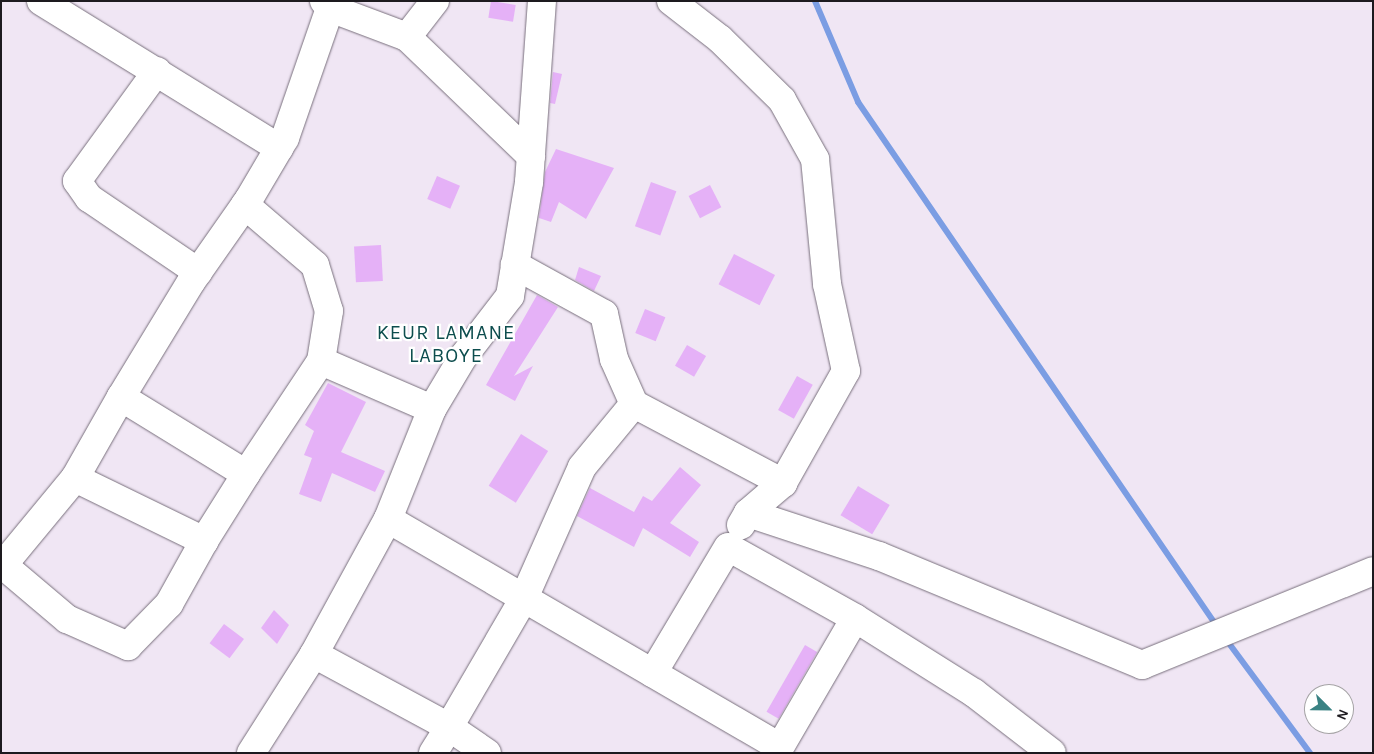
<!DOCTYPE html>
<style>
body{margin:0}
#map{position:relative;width:1374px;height:754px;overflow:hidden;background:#f0e6f4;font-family:Karla,sans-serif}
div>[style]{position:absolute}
.stream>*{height:6px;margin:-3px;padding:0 3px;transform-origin:3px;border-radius:3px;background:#7b9de3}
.building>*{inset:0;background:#e5b1f7;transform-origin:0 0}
.roads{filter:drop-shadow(0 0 1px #786f7c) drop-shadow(0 0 1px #786f7c)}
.minor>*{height:28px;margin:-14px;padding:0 14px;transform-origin:14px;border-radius:14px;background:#fff}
span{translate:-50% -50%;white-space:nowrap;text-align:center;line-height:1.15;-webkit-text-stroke:4.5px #fff;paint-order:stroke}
.quarter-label{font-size:20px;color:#0d4d4e;letter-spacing:1px}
.frame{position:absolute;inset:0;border:2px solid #1d1a1f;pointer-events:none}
.north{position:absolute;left:1304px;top:684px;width:50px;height:50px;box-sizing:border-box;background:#fff;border:1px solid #a5a3a5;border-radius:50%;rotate:113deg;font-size:14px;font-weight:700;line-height:20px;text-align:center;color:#1d1a1f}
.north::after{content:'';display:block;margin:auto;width:18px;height:22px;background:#3a8283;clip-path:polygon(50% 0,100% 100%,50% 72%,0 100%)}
</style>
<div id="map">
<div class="stream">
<div style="left:815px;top:1px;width:110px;rotate:66.9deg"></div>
<div style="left:858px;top:102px;width:637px;rotate:55.61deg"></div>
<div style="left:1225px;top:638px;width:143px;rotate:53.5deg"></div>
</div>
<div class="building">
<div style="left:491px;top:1px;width:25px;height:17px;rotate:9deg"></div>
<div style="clip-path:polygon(553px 72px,562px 74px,555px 104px,550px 103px)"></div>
<div style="clip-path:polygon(556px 149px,614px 168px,586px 219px,559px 202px,551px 222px,539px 218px,545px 172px)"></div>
<div style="left:437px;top:176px;width:25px;height:25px;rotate:23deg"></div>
<div style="left:651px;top:182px;width:27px;height:47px;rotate:20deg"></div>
<div style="left:710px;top:185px;width:25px;height:24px;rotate:63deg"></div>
<div style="left:381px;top:245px;width:36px;height:27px;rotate:87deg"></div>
<div style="left:734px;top:254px;width:46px;height:34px;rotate:27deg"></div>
<div style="clip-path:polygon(579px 267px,601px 276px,594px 291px,575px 280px)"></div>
<div style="clip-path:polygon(537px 295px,558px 307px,514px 376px,533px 366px,515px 401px,486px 385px)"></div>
<div style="left:645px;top:309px;width:22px;height:26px;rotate:22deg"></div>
<div style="left:687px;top:345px;width:22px;height:24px;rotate:30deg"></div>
<div style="left:797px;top:376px;width:18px;height:39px;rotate:29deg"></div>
<div style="clip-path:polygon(328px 383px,366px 402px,341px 452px,385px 471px,375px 492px,332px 473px,321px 502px,299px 494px,312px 458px,304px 455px,314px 431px,305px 425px)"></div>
<div style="left:521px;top:434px;width:32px;height:61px;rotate:32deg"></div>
<div style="clip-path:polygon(680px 467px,701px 485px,670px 523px,699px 542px,690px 557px,643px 528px,634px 547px,577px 516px,590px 488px,634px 512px,643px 496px,652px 501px)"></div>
<div style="left:858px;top:486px;width:37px;height:34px;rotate:31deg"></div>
<div style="clip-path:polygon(274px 610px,289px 625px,277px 644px,261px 628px)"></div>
<div style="left:224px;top:624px;width:25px;height:24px;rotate:37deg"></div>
<div style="left:805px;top:645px;width:14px;height:77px;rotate:30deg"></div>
</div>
<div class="roads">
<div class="minor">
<div style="left:41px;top:1px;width:280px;rotate:31.7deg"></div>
<div style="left:324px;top:1px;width:9px;rotate:49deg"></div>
<div style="left:330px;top:8px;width:82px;rotate:20.6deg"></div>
<div style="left:435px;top:1px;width:46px;rotate:127.9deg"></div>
<div style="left:407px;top:37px;width:172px;rotate:43.8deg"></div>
<div style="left:671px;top:1px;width:62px;rotate:37.8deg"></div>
<div style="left:720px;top:39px;width:87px;rotate:44.5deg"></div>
<div style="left:782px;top:100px;width:68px;rotate:60.8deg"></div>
<div style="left:815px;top:159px;width:126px;rotate:84.5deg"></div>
<div style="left:827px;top:284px;width:89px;rotate:77.7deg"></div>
<div style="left:846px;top:371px;width:129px;rotate:119.4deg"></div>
<div style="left:157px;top:71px;width:136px;rotate:126deg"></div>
<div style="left:77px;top:181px;width:21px;rotate:55deg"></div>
<div style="left:89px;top:198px;width:132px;rotate:34.2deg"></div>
<div style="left:245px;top:205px;width:92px;rotate:40.6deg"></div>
<div style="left:315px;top:265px;width:48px;rotate:73.1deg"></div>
<div style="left:329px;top:311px;width:51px;rotate:99.1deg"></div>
<div style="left:321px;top:361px;width:136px;rotate:123.6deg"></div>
<div style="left:246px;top:474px;width:147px;rotate:-148.4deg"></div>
<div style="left:121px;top:397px;width:135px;rotate:-58.7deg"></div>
<div style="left:191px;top:282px;width:94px;rotate:-55deg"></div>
<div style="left:245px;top:205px;width:7px;rotate:-56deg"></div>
<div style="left:249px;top:199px;width:71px;rotate:-59.5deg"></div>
<div style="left:285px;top:138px;width:138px;rotate:-70.9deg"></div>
<div style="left:321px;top:361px;width:121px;rotate:23.4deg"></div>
<div style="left:432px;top:409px;width:61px;rotate:-59.2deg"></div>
<div style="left:463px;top:357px;width:77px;rotate:-52.4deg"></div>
<div style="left:510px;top:296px;width:116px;rotate:-80.5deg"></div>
<div style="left:529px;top:182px;width:181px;rotate:-85.9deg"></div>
<div style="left:121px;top:397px;width:93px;rotate:119.6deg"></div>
<div style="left:75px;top:478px;width:144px;rotate:26deg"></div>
<div style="left:204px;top:541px;width:79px;rotate:-57.9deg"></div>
<div style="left:634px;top:404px;width:169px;rotate:27.9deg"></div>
<div style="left:783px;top:483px;width:46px;rotate:139.4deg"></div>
<div style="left:748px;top:513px;width:14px;rotate:120deg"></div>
<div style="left:432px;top:409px;width:118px;rotate:111.8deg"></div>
<div style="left:388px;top:519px;width:453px;rotate:30.2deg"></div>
<div style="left:780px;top:747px;width:149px;rotate:-59.8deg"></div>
<div style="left:855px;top:618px;width:145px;rotate:-150.8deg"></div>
<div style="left:728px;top:547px;width:147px;rotate:120.8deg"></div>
<div style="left:75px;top:478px;width:113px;rotate:129.6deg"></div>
<div style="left:3px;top:565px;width:84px;rotate:40.2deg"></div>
<div style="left:67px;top:619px;width:67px;rotate:23.9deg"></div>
<div style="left:128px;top:646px;width:59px;rotate:-45.7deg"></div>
<div style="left:169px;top:604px;width:72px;rotate:-60.9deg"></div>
<div style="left:748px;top:513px;width:138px;rotate:18.2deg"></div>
<div style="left:879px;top:556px;width:285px;rotate:22.5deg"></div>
<div style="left:1142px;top:665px;width:249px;rotate:-22.1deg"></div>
<div style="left:855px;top:618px;width:141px;rotate:32.2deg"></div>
<div style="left:974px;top:693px;width:98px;rotate:37.6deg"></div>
<div style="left:314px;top:654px;width:153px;rotate:28.4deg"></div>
<div style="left:449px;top:727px;width:149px;rotate:-59.8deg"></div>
<div style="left:524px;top:598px;width:143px;rotate:-66.1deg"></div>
<div style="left:582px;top:467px;width:82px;rotate:-50.5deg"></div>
<div style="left:634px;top:404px;width:49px;rotate:-114deg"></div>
<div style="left:614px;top:359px;width:46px;rotate:-102.5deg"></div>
<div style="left:604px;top:314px;width:102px;rotate:-151.2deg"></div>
<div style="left:251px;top:753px;width:117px;rotate:-57.5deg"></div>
<div style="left:314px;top:654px;width:154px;rotate:-61.3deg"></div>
<div style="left:433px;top:753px;width:31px;rotate:-58deg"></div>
<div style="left:449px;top:727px;width:46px;rotate:34.4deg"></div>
</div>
</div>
<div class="quarter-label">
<span style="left:446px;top:344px">KEUR LAMANE<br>LABOYE</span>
</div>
<div class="frame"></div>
<div class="north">N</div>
</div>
